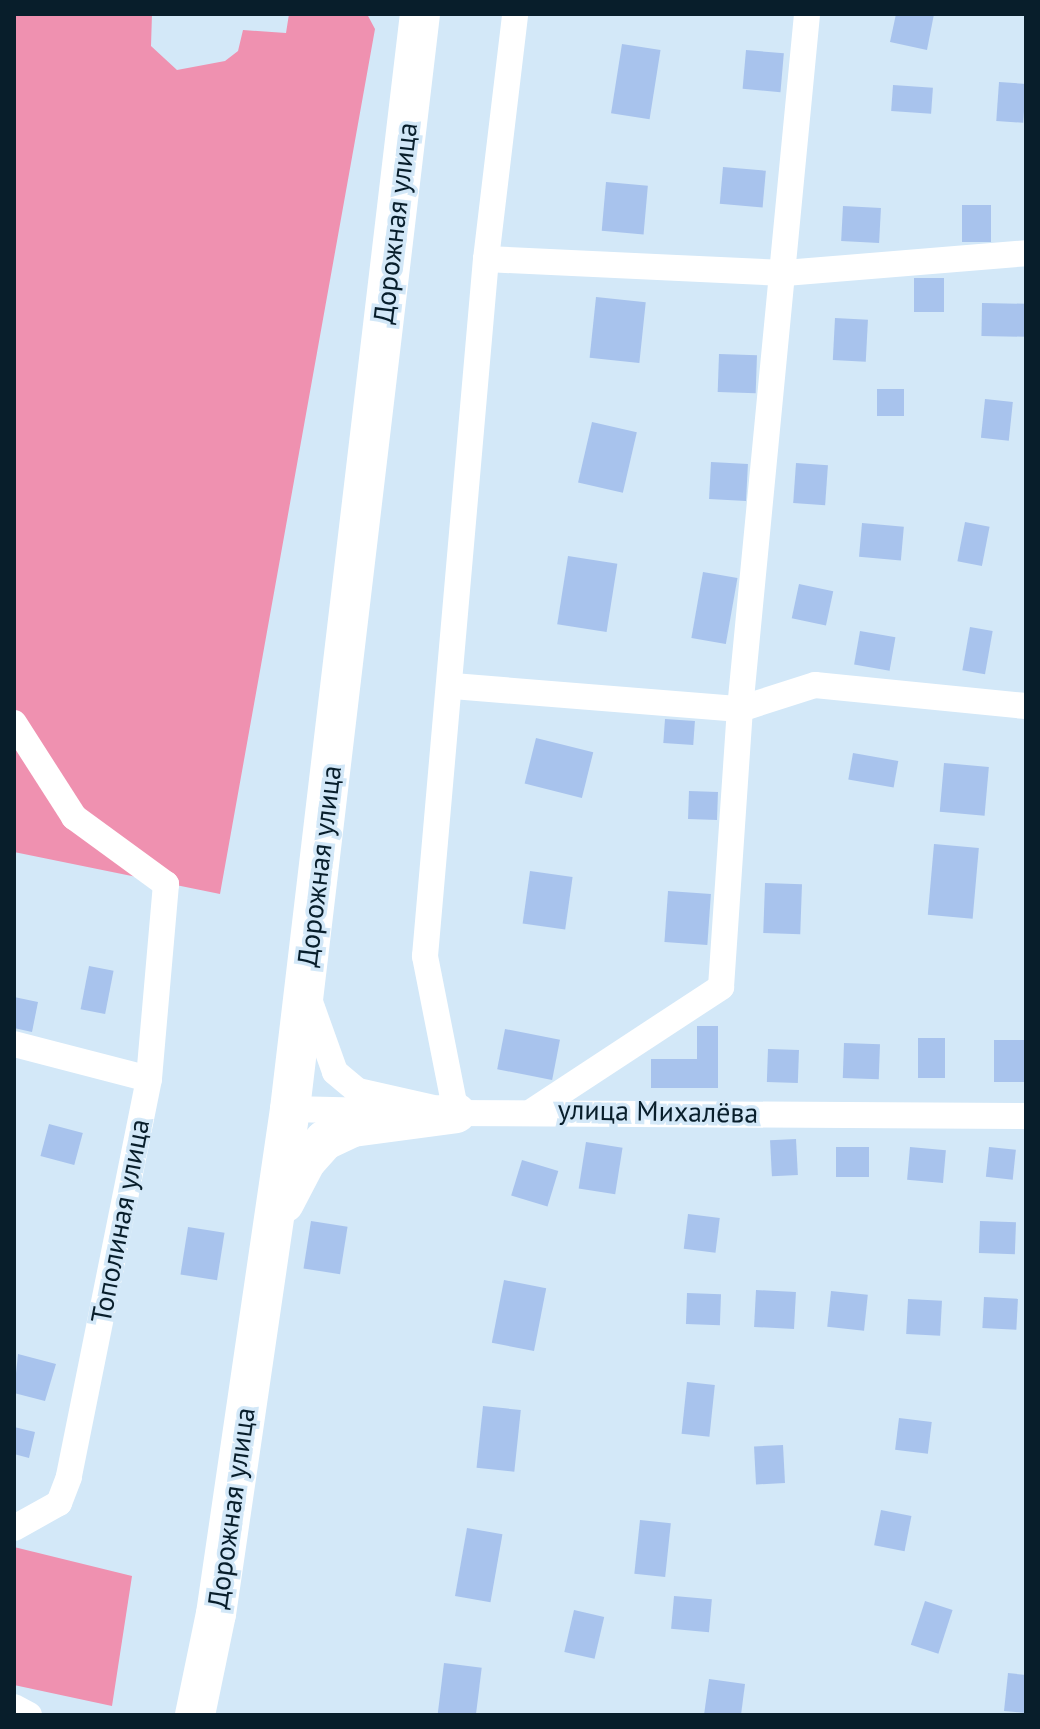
<!DOCTYPE html>
<meta charset="utf-8">
<style>
body{margin:0}
#map{position:relative;width:1040px;height:1729px;overflow:hidden;background:#d3e8f8;font-family:"PT Sans",sans-serif}
div>[style]{position:absolute}
.green>*{inset:0;background:#ef91b0}
.building>*{inset:0;background:#a8c3ed;transform-origin:0 0}
.minor>*{height:26px;margin:-13px;padding:0 13px;transform-origin:13px;border-radius:13px;background:#fff}
.highway>*{height:40px;margin:-20px;padding:0 20px;transform-origin:20px;border-radius:20px;background:#fff}
span{translate:-50% -50%;white-space:nowrap;text-align:center;line-height:1.15;-webkit-text-stroke:7px #d3e8f8;paint-order:stroke}
.street-label{font-size:28px;color:#081e2b}
.frame{position:absolute;inset:0;border:16px solid #081e2b;pointer-events:none}
</style>
<div id="map">
<div class="green">
<div style="clip-path:polygon(14px 14px,152px 14px,151px 46px,177px 70px,225px 61px,238px 51px,243px 30px,286px 33px,289px 14px,367px 14px,375px 29px,220px 894px,14px 852px)"></div>
<div style="clip-path:polygon(14px 1547px,132px 1576px,112px 1706px,14px 1685px)"></div>
</div>
<div class="building">
<div style="clip-path:polygon(896px 14px,934px 14px,927px 50px,890px 42px)"></div>
<div style="left:622px;top:44px;width:39px;height:70px;rotate:9deg"></div>
<div style="left:746px;top:50px;width:38px;height:39px;rotate:5deg"></div>
<div style="left:999px;top:82px;width:27px;height:39px;rotate:4deg"></div>
<div style="left:893px;top:85px;width:40px;height:26px;rotate:4deg"></div>
<div style="left:723px;top:167px;width:43px;height:37px;rotate:5deg"></div>
<div style="left:606px;top:182px;width:42px;height:49px;rotate:5deg"></div>
<div style="left:962px;top:205px;width:29px;height:37px"></div>
<div style="left:843px;top:206px;width:38px;height:35px;rotate:3deg"></div>
<div style="left:914px;top:278px;width:30px;height:34px"></div>
<div style="left:596px;top:297px;width:50px;height:61px;rotate:6deg"></div>
<div style="left:982px;top:303px;width:44px;height:33px;rotate:1deg"></div>
<div style="left:835px;top:318px;width:33px;height:42px;rotate:3deg"></div>
<div style="left:719px;top:354px;width:38px;height:38px;rotate:2deg"></div>
<div style="left:877px;top:389px;width:27px;height:27px"></div>
<div style="left:985px;top:399px;width:28px;height:39px;rotate:6deg"></div>
<div style="left:592px;top:422px;width:46px;height:62px;rotate:13deg"></div>
<div style="left:711px;top:462px;width:37px;height:37px;rotate:3deg"></div>
<div style="left:796px;top:463px;width:32px;height:40px;rotate:4deg"></div>
<div style="left:965px;top:522px;width:25px;height:40px;rotate:11deg"></div>
<div style="left:862px;top:523px;width:42px;height:34px;rotate:5deg"></div>
<div style="left:568px;top:556px;width:50px;height:69px;rotate:9deg"></div>
<div style="left:703px;top:572px;width:35px;height:67px;rotate:10deg"></div>
<div style="left:799px;top:584px;width:35px;height:35px;rotate:12deg"></div>
<div style="left:970px;top:627px;width:23px;height:44px;rotate:10deg"></div>
<div style="left:860px;top:631px;width:36px;height:34px;rotate:10deg"></div>
<div style="left:665px;top:719px;width:30px;height:24px;rotate:4deg"></div>
<div style="left:536px;top:738px;width:59px;height:47px;rotate:14deg"></div>
<div style="left:853px;top:753px;width:46px;height:27px;rotate:10deg"></div>
<div style="left:944px;top:763px;width:45px;height:49px;rotate:5deg"></div>
<div style="left:689px;top:791px;width:29px;height:28px;rotate:2deg"></div>
<div style="left:934px;top:844px;width:45px;height:71px;rotate:5deg"></div>
<div style="left:530px;top:871px;width:43px;height:53px;rotate:8deg"></div>
<div style="left:765px;top:883px;width:37px;height:50px;rotate:2deg"></div>
<div style="left:668px;top:891px;width:43px;height:51px;rotate:4deg"></div>
<div style="left:89px;top:966px;width:25px;height:44px;rotate:11deg"></div>
<div style="clip-path:polygon(14px 997px,38px 1002px,32px 1032px,14px 1028px)"></div>
<div style="clip-path:polygon(697px 1026px,718px 1026px,718px 1088px,651px 1088px,651px 1059px,697px 1059px)"></div>
<div style="left:505px;top:1029px;width:56px;height:41px;rotate:11deg"></div>
<div style="left:918px;top:1038px;width:27px;height:40px"></div>
<div style="left:994px;top:1040px;width:32px;height:42px"></div>
<div style="left:844px;top:1043px;width:36px;height:35px;rotate:2deg"></div>
<div style="left:768px;top:1049px;width:31px;height:33px;rotate:2deg"></div>
<div style="left:49px;top:1124px;width:35px;height:33px;rotate:15deg"></div>
<div style="left:796px;top:1139px;width:36px;height:26px;rotate:87deg"></div>
<div style="left:586px;top:1142px;width:37px;height:47px;rotate:9deg"></div>
<div style="left:836px;top:1147px;width:33px;height:30px"></div>
<div style="left:910px;top:1147px;width:36px;height:33px;rotate:5deg"></div>
<div style="left:989px;top:1147px;width:27px;height:30px;rotate:6deg"></div>
<div style="left:522px;top:1160px;width:38px;height:37px;rotate:17deg"></div>
<div style="left:688px;top:1214px;width:32px;height:35px;rotate:7deg"></div>
<div style="left:311px;top:1221px;width:37px;height:48px;rotate:9deg"></div>
<div style="left:980px;top:1221px;width:36px;height:32px;rotate:2deg"></div>
<div style="left:188px;top:1227px;width:37px;height:48px;rotate:9deg"></div>
<div style="left:504px;top:1280px;width:43px;height:64px;rotate:11deg"></div>
<div style="left:756px;top:1290px;width:40px;height:37px;rotate:3deg"></div>
<div style="left:831px;top:1291px;width:37px;height:36px;rotate:6deg"></div>
<div style="left:687px;top:1293px;width:34px;height:31px;rotate:2deg"></div>
<div style="left:984px;top:1297px;width:34px;height:31px;rotate:3deg"></div>
<div style="left:908px;top:1299px;width:34px;height:35px;rotate:3deg"></div>
<div style="clip-path:polygon(18px 1354px,56px 1364px,45px 1401px,14px 1393px)"></div>
<div style="left:687px;top:1382px;width:28px;height:52px;rotate:6deg"></div>
<div style="left:483px;top:1406px;width:38px;height:62px;rotate:6deg"></div>
<div style="left:899px;top:1418px;width:33px;height:32px;rotate:7deg"></div>
<div style="clip-path:polygon(14px 1427px,35px 1432px,29px 1458px,14px 1454px)"></div>
<div style="left:783px;top:1445px;width:38px;height:29px;rotate:87deg"></div>
<div style="left:881px;top:1510px;width:31px;height:36px;rotate:11deg"></div>
<div style="left:640px;top:1520px;width:31px;height:54px;rotate:6deg"></div>
<div style="left:467px;top:1528px;width:36px;height:69px;rotate:10deg"></div>
<div style="left:674px;top:1596px;width:38px;height:33px;rotate:5deg"></div>
<div style="left:925px;top:1601px;width:29px;height:46px;rotate:18deg"></div>
<div style="left:574px;top:1610px;width:31px;height:43px;rotate:13deg"></div>
<div style="left:444px;top:1663px;width:38px;height:52px;rotate:7deg"></div>
<div style="clip-path:polygon(1008px 1673px,1026px 1675px,1026px 1713px,1004px 1711px)"></div>
<div style="clip-path:polygon(709px 1679px,745px 1684px,741px 1715px,704px 1715px)"></div>
</div>
<div class="minor">
<div style="left:486px;top:259px;width:299px;rotate:2.7deg"></div>
<div style="left:785px;top:273px;width:242px;rotate:-4.7deg"></div>
<div style="left:453px;top:686px;width:288px;rotate:4.6deg"></div>
<div style="left:740px;top:709px;width:79px;rotate:-17.7deg"></div>
<div style="left:815px;top:685px;width:212px;rotate:5.7deg"></div>
<div style="left:14px;top:723px;width:112px;rotate:57.4deg"></div>
<div style="left:74px;top:817px;width:114px;rotate:36.1deg"></div>
<div style="left:166px;top:884px;width:196px;rotate:95deg"></div>
<div style="left:149px;top:1079px;width:406px;rotate:101.4deg"></div>
<div style="left:69px;top:1477px;width:28px;rotate:111deg"></div>
<div style="left:59px;top:1503px;width:51px;rotate:150.9deg"></div>
<div style="left:310px;top:1002px;width:74px;rotate:70.3deg"></div>
<div style="left:335px;top:1072px;width:30px;rotate:40deg"></div>
<div style="left:358px;top:1091px;width:100px;rotate:12.7deg"></div>
<div style="left:456px;top:1113px;width:160px;rotate:-101.2deg"></div>
<div style="left:425px;top:956px;width:700px;rotate:-85deg"></div>
<div style="left:486px;top:259px;width:247px;rotate:-83.2deg"></div>
<div style="left:14px;top:1044px;width:139px;rotate:14.5deg"></div>
<div style="left:290px;top:1109px;width:85px;rotate:1.3deg"></div>
<div style="left:534px;top:1110px;width:224px;rotate:-33.3deg"></div>
<div style="left:721px;top:987px;width:279px;rotate:-86.1deg"></div>
<div style="left:740px;top:709px;width:698px;rotate:-84.49deg"></div>
<div style="left:442px;top:1113px;width:584px;rotate:0.29deg"></div>
<div style="left:14px;top:1707px;width:17px;rotate:28deg"></div>
</div>
<div class="highway">
<div style="left:284px;top:1203px;width:47px;rotate:-62.4deg"></div>
<div style="left:306px;top:1161px;width:28px;rotate:-48deg"></div>
<div style="left:325px;top:1140px;width:31px;rotate:-25deg"></div>
<div style="left:353px;top:1127px;width:104px;rotate:-7.7deg"></div>
<div style="left:195px;top:1715px;width:103px;rotate:-78.3deg"></div>
<div style="left:216px;top:1614px;width:510px;rotate:-81.66deg"></div>
<div style="left:290px;top:1109px;width:1103px;rotate:-83.23deg"></div>
</div>
<div class="street-label">
<span style="left:395px;top:223px;rotate:-83deg">Дорожная улица</span>
<span style="left:319px;top:866px;rotate:-83deg">Дорожная улица</span>
<span style="left:658px;top:1111px;rotate:1deg">улица Михалёва</span>
<span style="left:120px;top:1221px;rotate:-79deg">Тополиная улица</span>
<span style="left:231px;top:1508px;rotate:-82deg">Дорожная улица</span>
</div>
<div class="frame"></div>
</div>
